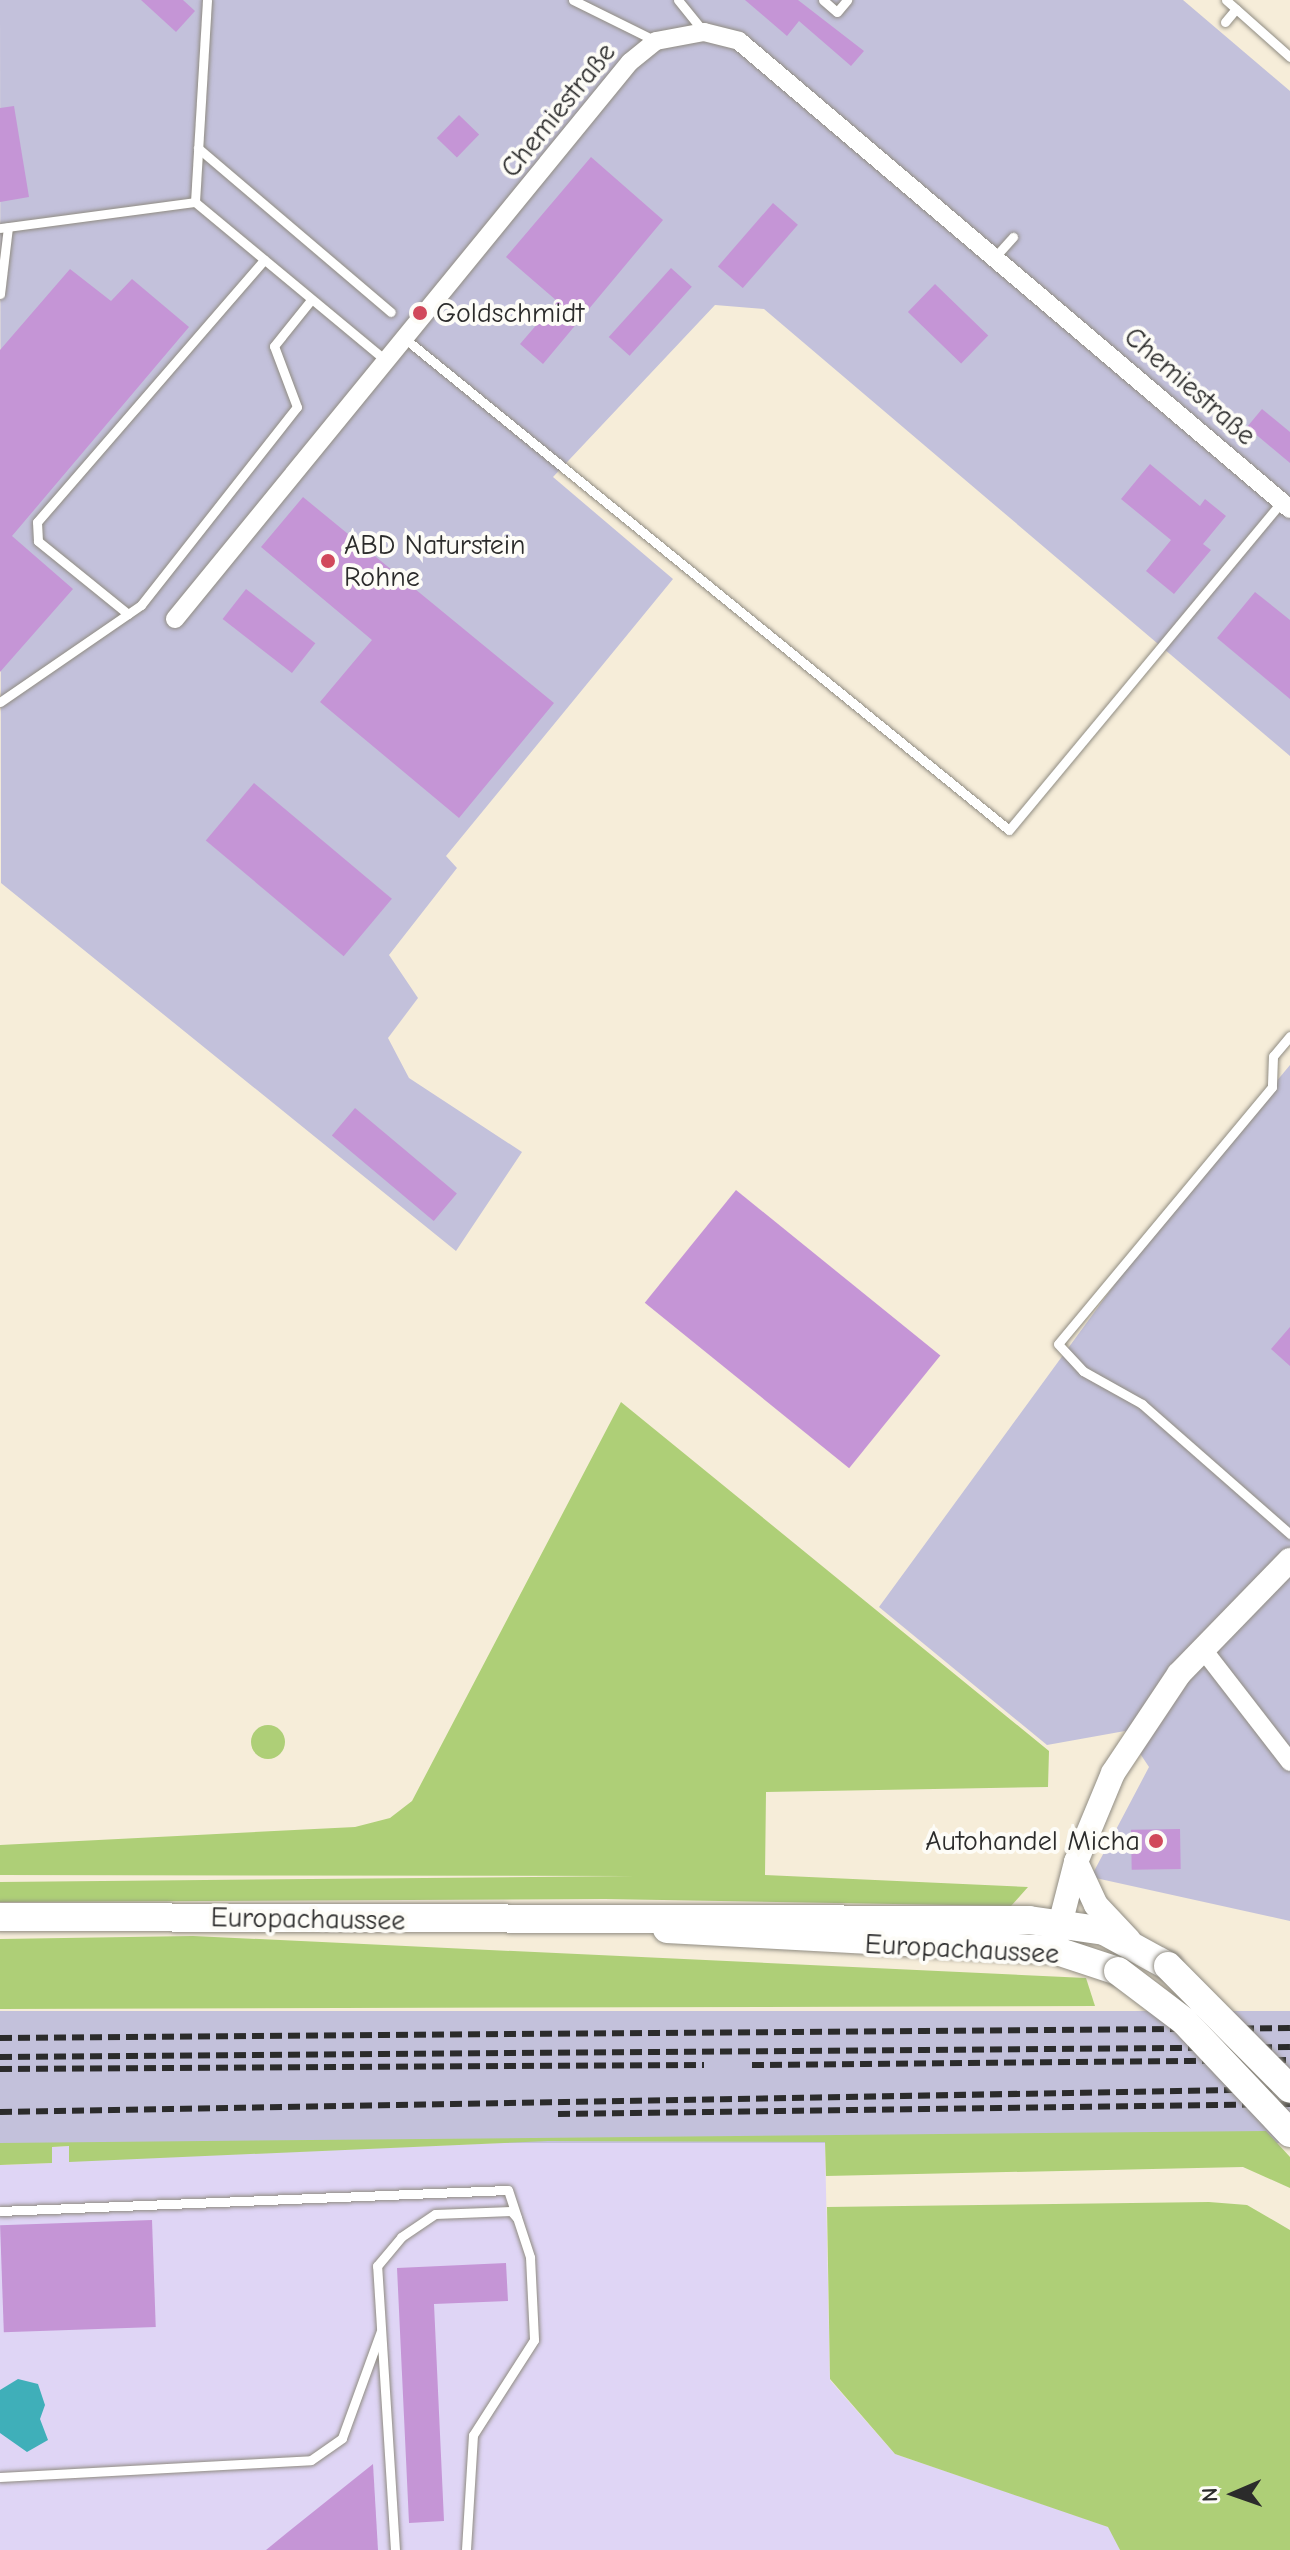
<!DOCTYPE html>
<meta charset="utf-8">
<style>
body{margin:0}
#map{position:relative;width:1290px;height:2550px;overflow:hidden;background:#f6edd9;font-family:"Comic Neue",sans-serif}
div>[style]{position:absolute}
.built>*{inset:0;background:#dfd5f5}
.industrial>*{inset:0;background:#c3c1db;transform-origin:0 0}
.green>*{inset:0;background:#aecf77}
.round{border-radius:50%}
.water>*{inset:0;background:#3fafb9}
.building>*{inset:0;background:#c595d6;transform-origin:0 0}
.roads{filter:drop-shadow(0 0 2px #908c82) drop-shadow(0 0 2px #908c82)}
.lane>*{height:9px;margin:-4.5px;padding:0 4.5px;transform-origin:4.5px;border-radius:4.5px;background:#fff}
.street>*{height:18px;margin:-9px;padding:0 9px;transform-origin:9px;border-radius:9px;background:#fff}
.secondary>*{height:24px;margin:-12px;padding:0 12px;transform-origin:12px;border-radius:12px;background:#fff}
.primary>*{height:28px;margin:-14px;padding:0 14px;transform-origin:14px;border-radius:14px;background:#fff}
.rail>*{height:6px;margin-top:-3px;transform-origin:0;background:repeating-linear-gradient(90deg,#2b2b2b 0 12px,transparent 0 18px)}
.bridges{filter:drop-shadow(0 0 2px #908c82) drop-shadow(0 0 2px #908c82)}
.primary-bridge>*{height:28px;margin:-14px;padding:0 14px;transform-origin:14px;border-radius:14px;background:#fff}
.dots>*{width:22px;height:22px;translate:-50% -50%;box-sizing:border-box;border:4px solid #fdfcf7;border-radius:50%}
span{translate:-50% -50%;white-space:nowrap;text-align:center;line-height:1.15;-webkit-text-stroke:8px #fdfcf7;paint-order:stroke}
.street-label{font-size:28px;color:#2b2b2b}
.poi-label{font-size:28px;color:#2b2b2b}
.left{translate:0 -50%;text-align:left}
.right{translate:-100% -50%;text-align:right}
.north{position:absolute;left:1194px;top:2454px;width:80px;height:80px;-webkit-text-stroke:6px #fdfcf7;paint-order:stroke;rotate:268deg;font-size:22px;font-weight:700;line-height:32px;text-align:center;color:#2b2b2b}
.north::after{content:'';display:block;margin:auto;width:28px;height:36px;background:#2b2b2b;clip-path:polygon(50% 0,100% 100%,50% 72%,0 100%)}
</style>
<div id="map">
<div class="built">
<div style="clip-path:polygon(548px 2141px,825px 2142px,830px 2380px,895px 2454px,1109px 2527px,1120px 2550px,0 2550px,0 2165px,51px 2163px,51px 2147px,69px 2146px,69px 2161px)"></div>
</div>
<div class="industrial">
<div style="clip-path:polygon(0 0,1183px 0,1290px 91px,1290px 756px,764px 309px,715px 305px,553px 477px,673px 579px,446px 856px,457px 868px,389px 955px,418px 998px,388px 1038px,409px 1078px,522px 1152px,456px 1251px,1px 883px)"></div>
<div style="clip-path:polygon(1290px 1065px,1290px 1921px,1091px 1877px,1149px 1767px,1125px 1731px,1047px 1745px,879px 1607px,1169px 1210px)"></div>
<div style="left:0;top:2011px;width:1290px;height:132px"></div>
</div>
<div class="green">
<div style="clip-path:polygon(621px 1402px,1049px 1751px,1048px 1787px,766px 1792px,765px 1875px,1028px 1887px,1011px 1906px,605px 1899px,0 1902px,0 1882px,635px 1876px,0 1875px,0 1845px,355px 1827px,390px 1818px,412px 1801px)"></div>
<div class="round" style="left:251px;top:1725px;width:34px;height:34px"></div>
<div style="clip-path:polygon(193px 1936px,1086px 1978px,1095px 2006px,0 2009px,0 1939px)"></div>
<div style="clip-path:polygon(1266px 2131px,1290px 2157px,1290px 2188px,1243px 2167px,826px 2176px,825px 2142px,548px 2141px,69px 2162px,69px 2146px,52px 2147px,52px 2163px,0 2165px,0 2143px)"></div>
<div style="clip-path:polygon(1209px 2202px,1247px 2205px,1290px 2230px,1290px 2550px,1120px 2550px,1108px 2527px,895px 2454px,830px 2379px,827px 2207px)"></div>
</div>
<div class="water">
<div style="clip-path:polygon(18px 2379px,38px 2384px,45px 2405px,40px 2419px,48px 2440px,27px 2452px,0 2433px,0 2390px)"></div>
</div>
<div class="building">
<div style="clip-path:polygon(141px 0,183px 0,195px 11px,176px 32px)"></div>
<div style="clip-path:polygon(745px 0,798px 0,864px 51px,851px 66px,799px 21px,787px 36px)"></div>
<div style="clip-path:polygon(14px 106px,29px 197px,0 202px,0 108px)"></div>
<div style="left:459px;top:115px;width:28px;height:32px;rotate:44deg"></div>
<div style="clip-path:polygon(591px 157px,663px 220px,543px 364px,520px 344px,557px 301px,506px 257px)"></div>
<div style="left:773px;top:203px;width:33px;height:84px;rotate:41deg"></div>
<div style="left:671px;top:268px;width:28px;height:93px;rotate:42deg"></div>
<div style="clip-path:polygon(70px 269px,111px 301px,132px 279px,189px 327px,12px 536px,73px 589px,0 672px,0 350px)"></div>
<div style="left:935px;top:284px;width:74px;height:39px;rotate:44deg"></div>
<div style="clip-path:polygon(1262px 409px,1290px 432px,1290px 463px,1247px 427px)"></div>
<div style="clip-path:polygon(1150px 464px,1200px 506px,1205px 499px,1226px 516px,1203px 544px,1211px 550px,1174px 594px,1146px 571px,1171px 540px,1121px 499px)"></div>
<div style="clip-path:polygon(303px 497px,554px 703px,459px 818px,320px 702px,372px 640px,261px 547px)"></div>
<div style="left:246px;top:589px;width:88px;height:38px;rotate:38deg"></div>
<div style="clip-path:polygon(1255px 592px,1290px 620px,1290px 699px,1217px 638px)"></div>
<div style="left:254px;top:783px;width:180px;height:75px;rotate:40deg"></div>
<div style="left:355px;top:1108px;width:133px;height:36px;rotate:40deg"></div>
<div style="left:736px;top:1190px;width:263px;height:145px;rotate:39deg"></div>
<div style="clip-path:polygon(1290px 1327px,1290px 1366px,1271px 1349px)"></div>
<div style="left:1180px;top:1829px;width:40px;height:49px;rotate:89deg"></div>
<div style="left:152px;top:2220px;width:107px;height:152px;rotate:88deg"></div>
<div style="clip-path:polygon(506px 2263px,508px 2301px,434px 2304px,444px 2521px,409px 2523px,397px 2268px)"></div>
<div style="clip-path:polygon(373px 2464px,378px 2550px,266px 2550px,288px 2532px)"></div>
</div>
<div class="roads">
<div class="lane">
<div style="left:573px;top:0;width:93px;rotate:26.3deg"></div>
<div style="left:678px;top:0;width:40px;rotate:51deg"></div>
<div style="left:823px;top:0;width:18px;rotate:41deg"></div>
<div style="left:837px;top:12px;width:16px;rotate:-50deg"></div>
<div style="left:1226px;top:0;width:86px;rotate:41.7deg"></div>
<div style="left:1225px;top:22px;width:17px;rotate:-50deg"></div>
<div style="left:198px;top:148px;width:253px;rotate:40.4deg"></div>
<div style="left:195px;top:202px;width:202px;rotate:-86.6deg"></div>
<div style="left:0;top:228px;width:197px;rotate:-7.6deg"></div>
<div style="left:195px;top:202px;width:251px;rotate:39.7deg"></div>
<div style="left:995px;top:257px;width:27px;rotate:-48deg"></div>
<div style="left:0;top:294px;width:67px;rotate:-83.2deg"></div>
<div style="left:409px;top:342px;width:773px;rotate:39.12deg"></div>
<div style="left:1009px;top:830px;width:426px;rotate:-50.3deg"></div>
<div style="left:128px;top:614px;width:116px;rotate:-141deg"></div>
<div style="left:38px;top:541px;width:19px;rotate:-93deg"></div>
<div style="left:37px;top:522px;width:347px;rotate:-49.1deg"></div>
<div style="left:0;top:702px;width:171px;rotate:-34.5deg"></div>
<div style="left:141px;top:605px;width:252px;rotate:-51.8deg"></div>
<div style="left:297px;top:407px;width:65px;rotate:-110.7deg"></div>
<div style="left:274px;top:346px;width:59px;rotate:-51.2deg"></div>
<div style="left:1290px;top:1036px;width:26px;rotate:130deg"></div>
<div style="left:1273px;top:1056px;width:31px;rotate:92deg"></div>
<div style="left:1272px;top:1087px;width:334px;rotate:129.8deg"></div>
<div style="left:1058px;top:1344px;width:37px;rotate:47deg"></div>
<div style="left:1083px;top:1371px;width:68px;rotate:29.2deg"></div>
<div style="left:1142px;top:1404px;width:197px;rotate:41.3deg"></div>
<div style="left:0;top:2211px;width:508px;rotate:-2.37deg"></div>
<div style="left:508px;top:2190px;width:71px;rotate:71.8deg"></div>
<div style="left:530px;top:2257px;width:83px;rotate:87.2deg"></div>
<div style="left:534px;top:2340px;width:113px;rotate:122.7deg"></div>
<div style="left:473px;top:2435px;width:115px;rotate:93.5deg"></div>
<div style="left:0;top:2477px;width:311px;rotate:-3.1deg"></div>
<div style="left:311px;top:2460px;width:38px;rotate:-35deg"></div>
<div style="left:342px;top:2438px;width:114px;rotate:-70deg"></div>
<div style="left:395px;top:2550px;width:285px;rotate:-93.6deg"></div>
<div style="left:377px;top:2266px;width:38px;rotate:-50deg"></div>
<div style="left:401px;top:2237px;width:41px;rotate:-34.1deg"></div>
<div style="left:435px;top:2214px;width:76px;rotate:-2.3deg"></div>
<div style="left:511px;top:2211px;width:9px;rotate:49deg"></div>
</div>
<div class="street">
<div style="left:175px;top:619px;width:719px;rotate:-50.76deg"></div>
<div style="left:630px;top:62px;width:33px;rotate:-39deg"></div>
<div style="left:656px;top:41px;width:49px;rotate:-10.6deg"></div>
<div style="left:704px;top:32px;width:36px;rotate:14deg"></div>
<div style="left:739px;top:41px;width:723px;rotate:40.34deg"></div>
<div style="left:1202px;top:1648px;width:144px;rotate:52.3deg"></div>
</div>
<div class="secondary">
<div style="left:1076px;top:1862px;width:47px;rotate:65.1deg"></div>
<div style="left:1096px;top:1905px;width:48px;rotate:46.7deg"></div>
<div style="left:1056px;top:1940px;width:81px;rotate:-75.6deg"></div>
<div style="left:1076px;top:1862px;width:96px;rotate:-67.4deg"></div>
<div style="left:1113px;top:1773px;width:119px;rotate:-56.3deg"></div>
<div style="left:1179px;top:1674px;width:159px;rotate:-45.8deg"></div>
</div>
<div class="primary">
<div style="left:0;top:1917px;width:1029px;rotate:0.17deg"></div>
<div style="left:1029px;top:1920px;width:76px;rotate:8.3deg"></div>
<div style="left:1104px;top:1931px;width:73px;rotate:28.7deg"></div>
<div style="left:667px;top:1929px;width:388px;rotate:3.1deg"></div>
<div style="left:1054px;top:1950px;width:67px;rotate:18.2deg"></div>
</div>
</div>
<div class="rail">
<div style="left:0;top:2038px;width:1290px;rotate:-0.44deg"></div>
<div style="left:0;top:2057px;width:1290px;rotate:-0.44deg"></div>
<div style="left:752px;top:2065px;width:538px;rotate:-0.53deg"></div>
<div style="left:0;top:2069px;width:704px;rotate:-0.33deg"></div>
<div style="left:0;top:2112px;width:1290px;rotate:-1.02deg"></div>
<div style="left:558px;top:2114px;width:732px;rotate:-0.78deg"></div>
</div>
<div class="bridges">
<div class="primary-bridge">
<div style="left:1168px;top:1966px;width:173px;rotate:45.2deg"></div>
<div style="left:1118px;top:1971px;width:83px;rotate:37.1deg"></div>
<div style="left:1184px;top:2021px;width:154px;rotate:46.6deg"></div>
</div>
</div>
<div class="dots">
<div style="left:420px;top:313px;background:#d1495b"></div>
<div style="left:328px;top:561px;background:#d1495b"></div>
<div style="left:1156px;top:1841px;background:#d1495b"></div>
</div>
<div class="street-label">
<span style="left:558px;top:110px;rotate:-51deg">Chemiestraße</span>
<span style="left:1190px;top:386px;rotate:41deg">Chemiestraße</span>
<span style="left:308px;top:1919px;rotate:1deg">Europachaussee</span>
<span style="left:962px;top:1949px;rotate:3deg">Europachaussee</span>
</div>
<div class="poi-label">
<span class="left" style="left:436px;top:313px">Goldschmidt</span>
<span class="left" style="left:344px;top:561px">ABD Naturstein<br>Rohne</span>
<span class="right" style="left:1140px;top:1841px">Autohandel Micha</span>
</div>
<div class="north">N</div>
</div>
